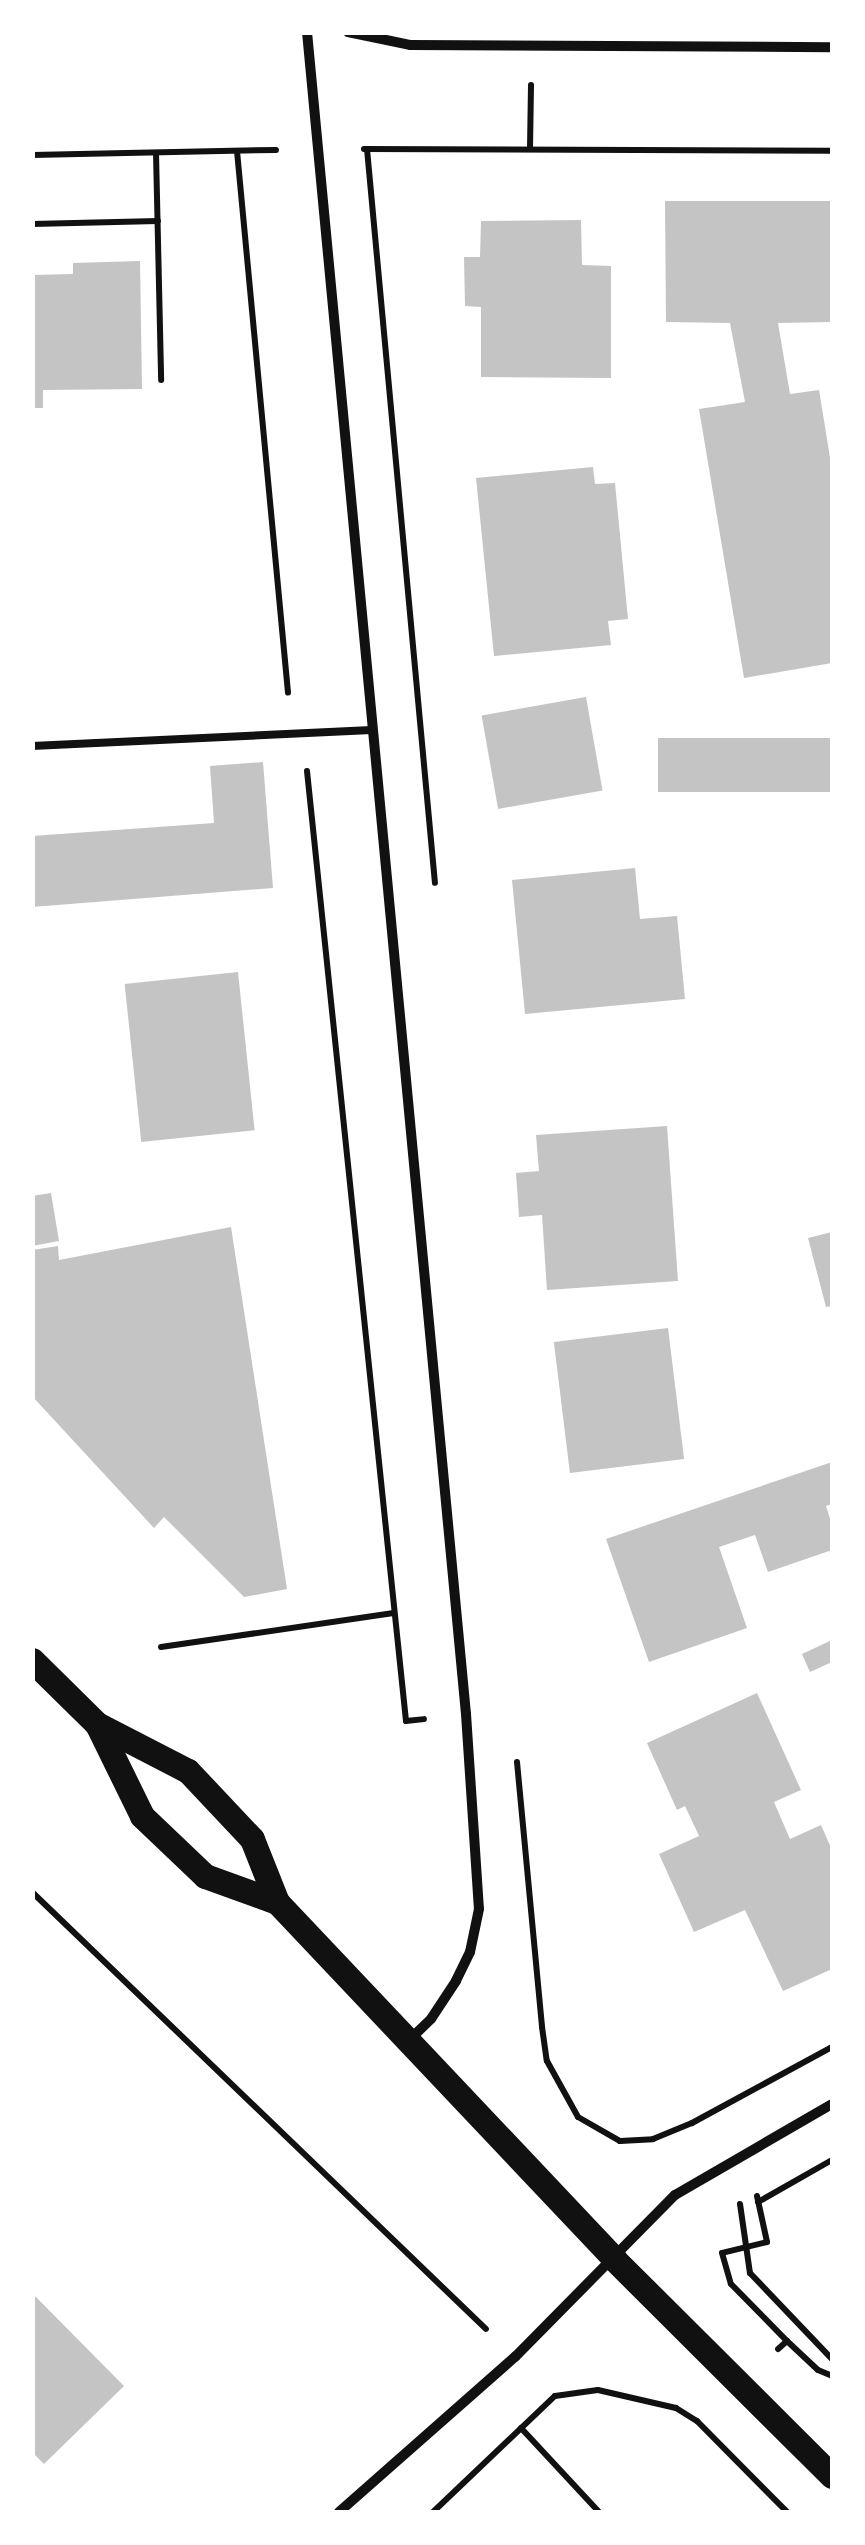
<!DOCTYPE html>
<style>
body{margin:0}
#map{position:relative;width:865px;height:2545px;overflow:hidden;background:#fff;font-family:Ubuntu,sans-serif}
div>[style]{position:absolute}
.building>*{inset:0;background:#c4c4c4;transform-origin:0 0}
.path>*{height:6px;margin:-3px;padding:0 3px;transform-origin:3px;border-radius:3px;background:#111}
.service>*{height:8px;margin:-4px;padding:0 4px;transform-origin:4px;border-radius:4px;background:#111}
.minor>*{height:10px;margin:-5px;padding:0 5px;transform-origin:5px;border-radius:5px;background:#111}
.primary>*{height:25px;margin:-12.5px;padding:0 12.5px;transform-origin:12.5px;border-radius:12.5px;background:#111}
span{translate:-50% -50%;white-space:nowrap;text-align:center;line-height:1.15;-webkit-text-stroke:10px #fff;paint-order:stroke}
.frame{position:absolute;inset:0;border:35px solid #fff;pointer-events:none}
</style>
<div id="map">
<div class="building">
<div style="clip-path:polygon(665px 201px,832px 201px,832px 322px,778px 323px,790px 394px,819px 390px,832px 470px,832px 663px,744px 678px,699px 409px,745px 402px,730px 323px,666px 322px)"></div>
<div style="clip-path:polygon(581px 220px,582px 265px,611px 266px,611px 378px,481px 377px,481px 307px,465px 306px,464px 257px,480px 257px,481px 221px)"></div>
<div style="clip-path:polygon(140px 261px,142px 389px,43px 390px,43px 408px,32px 408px,32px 275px,73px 274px,73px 263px)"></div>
<div style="clip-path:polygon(593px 467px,595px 484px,615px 483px,628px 619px,608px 621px,611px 645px,494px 656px,476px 478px)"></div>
<div style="left:586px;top:697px;width:95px;height:106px;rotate:80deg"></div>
<div style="left:832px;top:738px;width:54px;height:174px;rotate:90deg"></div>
<div style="clip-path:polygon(263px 762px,273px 888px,32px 907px,32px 836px,214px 823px,210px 766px)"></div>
<div style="clip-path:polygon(635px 868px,640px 919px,677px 916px,685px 999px,525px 1014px,512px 880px)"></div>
<div style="left:238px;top:972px;width:159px;height:114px;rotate:84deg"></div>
<div style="clip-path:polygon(667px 1126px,678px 1281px,547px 1290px,542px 1215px,519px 1217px,516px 1173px,539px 1171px,536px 1135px)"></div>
<div style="clip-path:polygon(51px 1193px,59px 1241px,32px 1246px,32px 1196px)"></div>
<div style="clip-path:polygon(231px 1227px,287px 1589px,244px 1597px,164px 1517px,154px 1528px,32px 1396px,32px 1250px,58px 1246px,59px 1260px)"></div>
<div style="clip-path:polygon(832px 1232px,832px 1306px,826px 1307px,808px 1238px)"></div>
<div style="left:668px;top:1328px;width:132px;height:115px;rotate:83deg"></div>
<div style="clip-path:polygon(832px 1462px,832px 1504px,826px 1506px,832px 1525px,832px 1550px,768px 1572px,755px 1535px,719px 1547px,747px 1628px,649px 1662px,606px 1539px)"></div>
<div style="clip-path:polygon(832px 1640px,832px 1662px,810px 1672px,802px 1654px)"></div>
<div style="clip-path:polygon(757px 1693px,801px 1790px,774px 1802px,790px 1839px,821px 1825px,832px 1850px,832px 1969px,783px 1991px,745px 1910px,694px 1932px,659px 1854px,699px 1836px,685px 1806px,677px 1810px,647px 1743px)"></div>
<div style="clip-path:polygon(32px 2293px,124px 2386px,44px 2464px,32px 2452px)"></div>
</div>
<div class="path">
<div style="left:364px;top:149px;width:468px;rotate:0.2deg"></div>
<div style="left:367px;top:149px;width:737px;rotate:84.71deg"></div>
<div style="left:530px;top:149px;width:64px;rotate:-89.1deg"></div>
<div style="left:237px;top:151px;width:544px;rotate:84.62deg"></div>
<div style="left:156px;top:153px;width:227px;rotate:88.7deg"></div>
<div style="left:32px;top:155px;width:244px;rotate:-1.2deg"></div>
<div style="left:32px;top:224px;width:126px;rotate:-1.4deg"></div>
<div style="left:307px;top:771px;width:955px;rotate:84.05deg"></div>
<div style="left:406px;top:1721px;width:18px;rotate:-6deg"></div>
<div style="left:161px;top:1647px;width:235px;rotate:-8.3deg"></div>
<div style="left:517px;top:1762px;width:266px;rotate:84.6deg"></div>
<div style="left:542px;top:2027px;width:34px;rotate:82deg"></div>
<div style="left:547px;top:2061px;width:64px;rotate:61deg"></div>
<div style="left:578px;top:2117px;width:48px;rotate:29.7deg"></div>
<div style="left:620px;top:2141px;width:33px;rotate:-3deg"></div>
<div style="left:653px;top:2139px;width:42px;rotate:-22.3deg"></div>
<div style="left:692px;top:2123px;width:159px;rotate:-28.5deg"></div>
<div style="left:32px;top:1892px;width:630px;rotate:43.91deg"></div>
<div style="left:757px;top:2196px;width:47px;rotate:77.7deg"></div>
<div style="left:767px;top:2242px;width:46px;rotate:166.3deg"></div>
<div style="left:722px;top:2253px;width:32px;rotate:74deg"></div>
<div style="left:731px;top:2284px;width:80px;rotate:45.5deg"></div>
<div style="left:787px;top:2341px;width:12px;rotate:138deg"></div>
<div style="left:758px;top:2202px;width:85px;rotate:-29.6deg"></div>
<div style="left:740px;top:2204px;width:70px;rotate:81.8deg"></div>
<div style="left:750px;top:2273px;width:119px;rotate:46.4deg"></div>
<div style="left:787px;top:2341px;width:42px;rotate:43.1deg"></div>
<div style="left:818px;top:2370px;width:15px;rotate:23deg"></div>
<div style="left:521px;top:2428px;width:115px;rotate:47.1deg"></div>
<div style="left:433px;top:2512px;width:168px;rotate:-43.6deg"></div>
<div style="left:555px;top:2396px;width:43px;rotate:-7.9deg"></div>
<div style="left:598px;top:2390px;width:80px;rotate:13deg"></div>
<div style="left:676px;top:2408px;width:25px;rotate:32deg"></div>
<div style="left:697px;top:2421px;width:128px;rotate:45.3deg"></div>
</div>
<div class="service">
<div style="left:32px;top:746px;width:340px;rotate:-2.7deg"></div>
</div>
<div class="minor">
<div style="left:307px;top:32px;width:1689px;rotate:84.6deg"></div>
<div style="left:466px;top:1714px;width:195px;rotate:86.2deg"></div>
<div style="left:479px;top:1909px;width:44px;rotate:101.8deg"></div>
<div style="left:470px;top:1952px;width:32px;rotate:116deg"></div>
<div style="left:456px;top:1981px;width:45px;rotate:123.3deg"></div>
<div style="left:431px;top:2019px;width:30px;rotate:136deg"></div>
<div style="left:348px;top:32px;width:63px;rotate:11.8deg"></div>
<div style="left:410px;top:45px;width:422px;rotate:0.3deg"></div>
<div style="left:339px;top:2512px;width:235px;rotate:-41.4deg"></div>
<div style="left:515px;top:2357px;width:228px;rotate:-45.4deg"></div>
<div style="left:675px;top:2195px;width:181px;rotate:-30.1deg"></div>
</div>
<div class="primary">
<div style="left:32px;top:1660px;width:91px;rotate:44.6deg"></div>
<div style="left:97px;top:1724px;width:102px;rotate:27.3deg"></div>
<div style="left:188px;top:1771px;width:93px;rotate:46.7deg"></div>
<div style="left:252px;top:1839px;width:68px;rotate:68.4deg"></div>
<div style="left:277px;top:1902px;width:492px;rotate:46.6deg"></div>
<div style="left:615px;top:2260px;width:306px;rotate:44.9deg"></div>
<div style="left:97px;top:1724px;width:102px;rotate:63.9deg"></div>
<div style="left:142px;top:1816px;width:87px;rotate:43.6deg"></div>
<div style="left:205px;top:1876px;width:77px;rotate:19.9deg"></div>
</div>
<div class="frame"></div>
</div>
